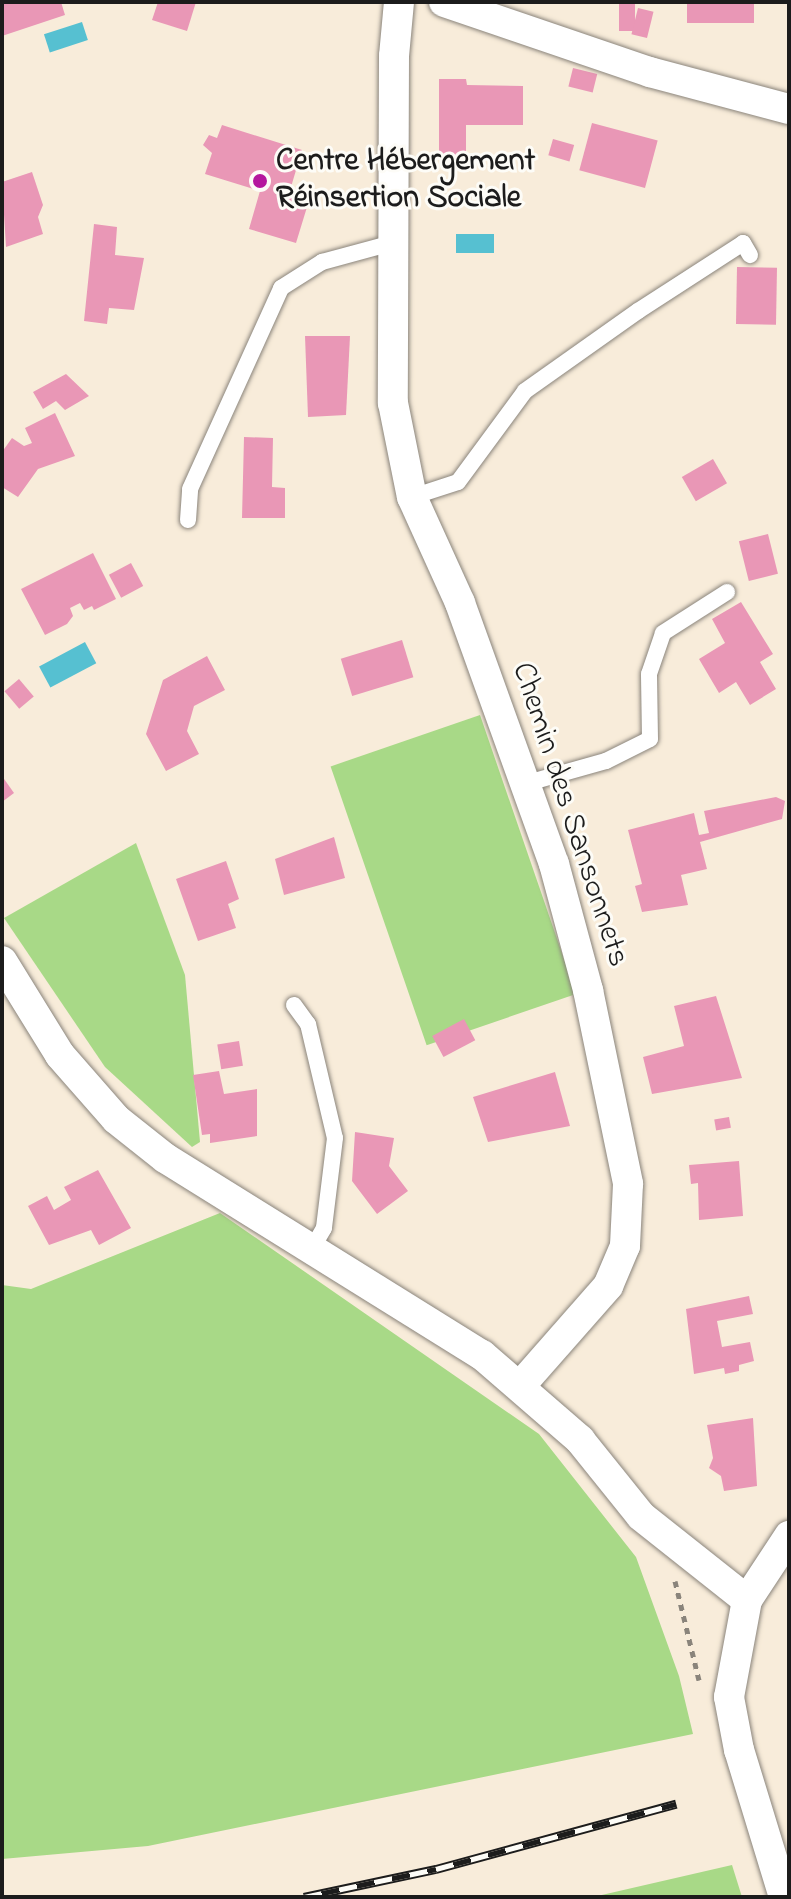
<!DOCTYPE html>
<meta charset="utf-8">
<style>
body{margin:0}
#map{position:relative;width:791px;height:1899px;overflow:hidden;background:#f8ecda;font-family:"Indie Flower",sans-serif}
div>[style]{position:absolute}
.green>*{inset:0;background:#a8d987;transform-origin:0 0}
.water>*{inset:0;background:#56c0d1;transform-origin:0 0}
.building>*{inset:0;background:#e997b6;transform-origin:0 0}
.path>*{height:5px;margin-top:-2.5px;transform-origin:0;background:repeating-linear-gradient(90deg,#8a847b 0 6px,transparent 0 12px)}
.roads{filter:drop-shadow(0 0 2px #8a847b) drop-shadow(0 0 2px #8a847b)}
.service>*{height:16px;margin:-8px;padding:0 8px;transform-origin:8px;border-radius:8px;background:#fff}
.minor>*{height:30px;margin:-15px;padding:0 15px;transform-origin:15px;border-radius:15px;background:#fff}
.rail>*{height:9px;margin-top:-4.5px;transform-origin:0;background:repeating-linear-gradient(90deg,#fdfcf7 0 18px,#1c1c1c 0 36px);box-sizing:border-box;border-block:2px solid #1c1c1c}
.dots>*{width:22px;height:22px;translate:-50% -50%;box-sizing:border-box;border:4px solid #fdfcf7;border-radius:50%}
span{translate:-50% -50%;white-space:nowrap;text-align:center;line-height:1.15;-webkit-text-stroke:6px #fdfcf7;paint-order:stroke}
.poi-label{font-size:32px;color:#1c1c1c;font-weight:700}
.left{translate:0 -50%;text-align:left}
.street-label{font-size:32px;color:#1c1c1c}
.frame{position:absolute;inset:0;border:4px solid #1c1c1c;pointer-events:none}
</style>
<div id="map">
<div class="green">
<div style="left:480px;top:715px;width:295px;height:158px;rotate:71deg"></div>
<div style="clip-path:polygon(136px 843px,185px 975px,200px 1142px,192px 1147px,105px 1067px,4px 918px)"></div>
<div style="clip-path:polygon(220px 1213px,539px 1434px,636px 1557px,679px 1676px,693px 1734px,148px 1846px,2px 1859px,2px 1285px,31px 1289px)"></div>
<div style="clip-path:polygon(732px 1865px,742px 1897px,593px 1897px)"></div>
</div>
<div class="water">
<div style="left:82px;top:22px;width:19px;height:40px;rotate:72deg"></div>
<div style="left:456px;top:234px;width:38px;height:19px"></div>
<div style="left:85px;top:642px;width:24px;height:52px;rotate:62deg"></div>
</div>
<div class="building">
<div style="clip-path:polygon(2px 2px,61px 2px,65px 15px,2px 36px)"></div>
<div style="clip-path:polygon(158px 2px,196px 2px,187px 31px,152px 20px)"></div>
<div style="left:619px;top:2px;width:16px;height:29px"></div>
<div style="left:687px;top:2px;width:67px;height:21px"></div>
<div style="left:638px;top:8px;width:16px;height:27px;rotate:14deg"></div>
<div style="left:573px;top:68px;width:25px;height:19px;rotate:14deg"></div>
<div style="clip-path:polygon(439px 79px,466px 79px,467px 85px,523px 86px,523px 125px,466px 125px,466px 157px,439px 156px)"></div>
<div style="left:592px;top:123px;width:68px;height:49px;rotate:15deg"></div>
<div style="clip-path:polygon(222px 125px,302px 150px,291px 187px,311px 194px,296px 243px,249px 229px,260px 191px,205px 174px,212px 153px,203px 145px,209px 135px,217px 138px)"></div>
<div style="left:553px;top:139px;width:22px;height:17px;rotate:16deg"></div>
<div style="clip-path:polygon(32px 172px,43px 205px,38px 217px,43px 234px,6px 247px,2px 182px)"></div>
<div style="clip-path:polygon(94px 224px,117px 227px,115px 255px,144px 258px,134px 310px,109px 308px,107px 324px,84px 321px)"></div>
<div style="left:737px;top:267px;width:40px;height:57px;rotate:1deg"></div>
<div style="clip-path:polygon(305px 336px,350px 336px,346px 415px,308px 417px)"></div>
<div style="clip-path:polygon(66px 374px,89px 396px,65px 410px,56px 401px,43px 409px,33px 392px)"></div>
<div style="clip-path:polygon(55px 413px,75px 456px,38px 469px,18px 497px,2px 487px,2px 452px,12px 438px,24px 446px,32px 443px,25px 428px)"></div>
<div style="clip-path:polygon(244px 437px,273px 438px,272px 487px,285px 488px,285px 518px,242px 518px)"></div>
<div style="left:713px;top:459px;width:28px;height:36px;rotate:60deg"></div>
<div style="left:768px;top:534px;width:41px;height:30px;rotate:76deg"></div>
<div style="clip-path:polygon(93px 553px,116px 599px,94px 610px,92px 606px,84px 610px,80px 603px,70px 608px,73px 616px,67px 624px,45px 635px,21px 589px)"></div>
<div style="left:131px;top:563px;width:26px;height:25px;rotate:62deg"></div>
<div style="clip-path:polygon(741px 602px,773px 654px,760px 662px,776px 689px,750px 705px,736px 682px,719px 693px,699px 659px,725px 643px,712px 619px)"></div>
<div style="left:402px;top:640px;width:39px;height:64px;rotate:73deg"></div>
<div style="clip-path:polygon(207px 656px,225px 690px,194px 706px,187px 731px,199px 754px,166px 771px,146px 734px,163px 680px)"></div>
<div style="left:19px;top:679px;width:23px;height:19px;rotate:50deg"></div>
<div style="clip-path:polygon(2px 776px,14px 793px,2px 802px)"></div>
<div style="clip-path:polygon(776px 797px,785px 801px,782px 819px,700px 842px,707px 869px,681px 875px,688px 905px,642px 912px,635px 886px,642px 884px,628px 830px,694px 813px,699px 835px,709px 833px,704px 811px)"></div>
<div style="clip-path:polygon(334px 837px,345px 878px,284px 895px,275px 859px)"></div>
<div style="clip-path:polygon(226px 861px,239px 899px,228px 904px,236px 928px,198px 941px,176px 879px)"></div>
<div style="clip-path:polygon(716px 996px,742px 1078px,652px 1094px,643px 1057px,684px 1046px,674px 1006px)"></div>
<div style="left:464px;top:1019px;width:24px;height:36px;rotate:62deg"></div>
<div style="left:239px;top:1041px;width:25px;height:22px;rotate:81deg"></div>
<div style="clip-path:polygon(219px 1071px,224px 1094px,257px 1089px,257px 1136px,210px 1143px,210px 1134px,202px 1135px,193px 1075px)"></div>
<div style="clip-path:polygon(555px 1072px,570px 1126px,488px 1142px,473px 1097px)"></div>
<div style="left:729px;top:1117px;width:11px;height:15px;rotate:80deg"></div>
<div style="clip-path:polygon(355px 1132px,394px 1138px,389px 1166px,408px 1191px,377px 1214px,352px 1181px)"></div>
<div style="clip-path:polygon(739px 1161px,743px 1216px,699px 1220px,698px 1183px,691px 1184px,689px 1165px)"></div>
<div style="clip-path:polygon(98px 1170px,131px 1228px,99px 1245px,91px 1230px,49px 1245px,28px 1206px,47px 1196px,54px 1210px,71px 1200px,64px 1187px)"></div>
<div style="clip-path:polygon(749px 1296px,753px 1314px,717px 1321px,722px 1347px,750px 1342px,754px 1361px,739px 1365px,739px 1371px,725px 1374px,724px 1368px,694px 1374px,686px 1309px)"></div>
<div style="clip-path:polygon(753px 1418px,757px 1486px,724px 1491px,721px 1476px,709px 1468px,713px 1458px,707px 1425px)"></div>
</div>
<div class="path">
<div style="left:675px;top:1581px;width:102px;rotate:76.4deg"></div>
</div>
<div class="roads">
<div class="service">
<div style="left:412px;top:497px;width:48px;rotate:-18.1deg"></div>
<div style="left:458px;top:482px;width:113px;rotate:-53.6deg"></div>
<div style="left:525px;top:391px;width:138px;rotate:-35.3deg"></div>
<div style="left:638px;top:311px;width:125px;rotate:-32.9deg"></div>
<div style="left:743px;top:243px;width:14px;rotate:60deg"></div>
<div style="left:188px;top:520px;width:31px;rotate:-86deg"></div>
<div style="left:190px;top:489px;width:221px;rotate:-65.6deg"></div>
<div style="left:281px;top:288px;width:49px;rotate:-32.4deg"></div>
<div style="left:322px;top:262px;width:73px;rotate:-15.2deg"></div>
<div style="left:524px;top:784px;width:85px;rotate:-15.7deg"></div>
<div style="left:606px;top:761px;width:49px;rotate:-26.6deg"></div>
<div style="left:650px;top:739px;width:65px;rotate:-90.9deg"></div>
<div style="left:649px;top:674px;width:43px;rotate:-71.1deg"></div>
<div style="left:663px;top:633px;width:76px;rotate:-32.6deg"></div>
<div style="left:294px;top:1005px;width:24px;rotate:54deg"></div>
<div style="left:308px;top:1024px;width:117px;rotate:76.7deg"></div>
<div style="left:335px;top:1138px;width:91px;rotate:97deg"></div>
<div style="left:324px;top:1228px;width:22px;rotate:120deg"></div>
</div>
<div class="minor">
<div style="left:399px;top:2px;width:54px;rotate:95.3deg"></div>
<div style="left:394px;top:56px;width:347px;rotate:90.2deg"></div>
<div style="left:393px;top:403px;width:96px;rotate:78.6deg"></div>
<div style="left:412px;top:497px;width:116px;rotate:65.6deg"></div>
<div style="left:460px;top:603px;width:277px;rotate:70.2deg"></div>
<div style="left:554px;top:864px;width:131px;rotate:74.9deg"></div>
<div style="left:588px;top:990px;width:198px;rotate:78.3deg"></div>
<div style="left:628px;top:1184px;width:62px;rotate:92.8deg"></div>
<div style="left:625px;top:1246px;width:43px;rotate:113deg"></div>
<div style="left:608px;top:1286px;width:132px;rotate:131.3deg"></div>
<div style="left:444px;top:2px;width:218px;rotate:18.8deg"></div>
<div style="left:650px;top:72px;width:144px;rotate:14.9deg"></div>
<div style="left:2px;top:961px;width:110px;rotate:58.3deg"></div>
<div style="left:60px;top:1055px;width:85px;rotate:48.8deg"></div>
<div style="left:116px;top:1119px;width:63px;rotate:38.5deg"></div>
<div style="left:165px;top:1158px;width:373px;rotate:31.9deg"></div>
<div style="left:482px;top:1355px;width:130px;rotate:40.9deg"></div>
<div style="left:580px;top:1440px;width:97px;rotate:51.2deg"></div>
<div style="left:641px;top:1516px;width:135px;rotate:38.4deg"></div>
<div style="left:784px;top:1897px;width:154px;rotate:-107deg"></div>
<div style="left:739px;top:1750px;width:54px;rotate:-100.7deg"></div>
<div style="left:729px;top:1697px;width:99px;rotate:-79.5deg"></div>
<div style="left:747px;top:1600px;width:77px;rotate:-56.7deg"></div>
</div>
</div>
<div class="rail">
<div style="left:304px;top:1897px;width:135px;rotate:-12deg"></div>
<div style="left:436px;top:1869px;width:249px;rotate:-15.2deg"></div>
</div>
<div class="dots">
<div style="left:260px;top:181px;background:#b5179e"></div>
</div>
<div class="poi-label">
<span class="left" style="left:276px;top:181px">Centre Hébergement<br>Réinsertion Sociale</span>
</div>
<div class="street-label">
<span style="left:569px;top:815px;rotate:72deg">Chemin des Sansonnets</span>
</div>
<div class="frame"></div>
</div>
